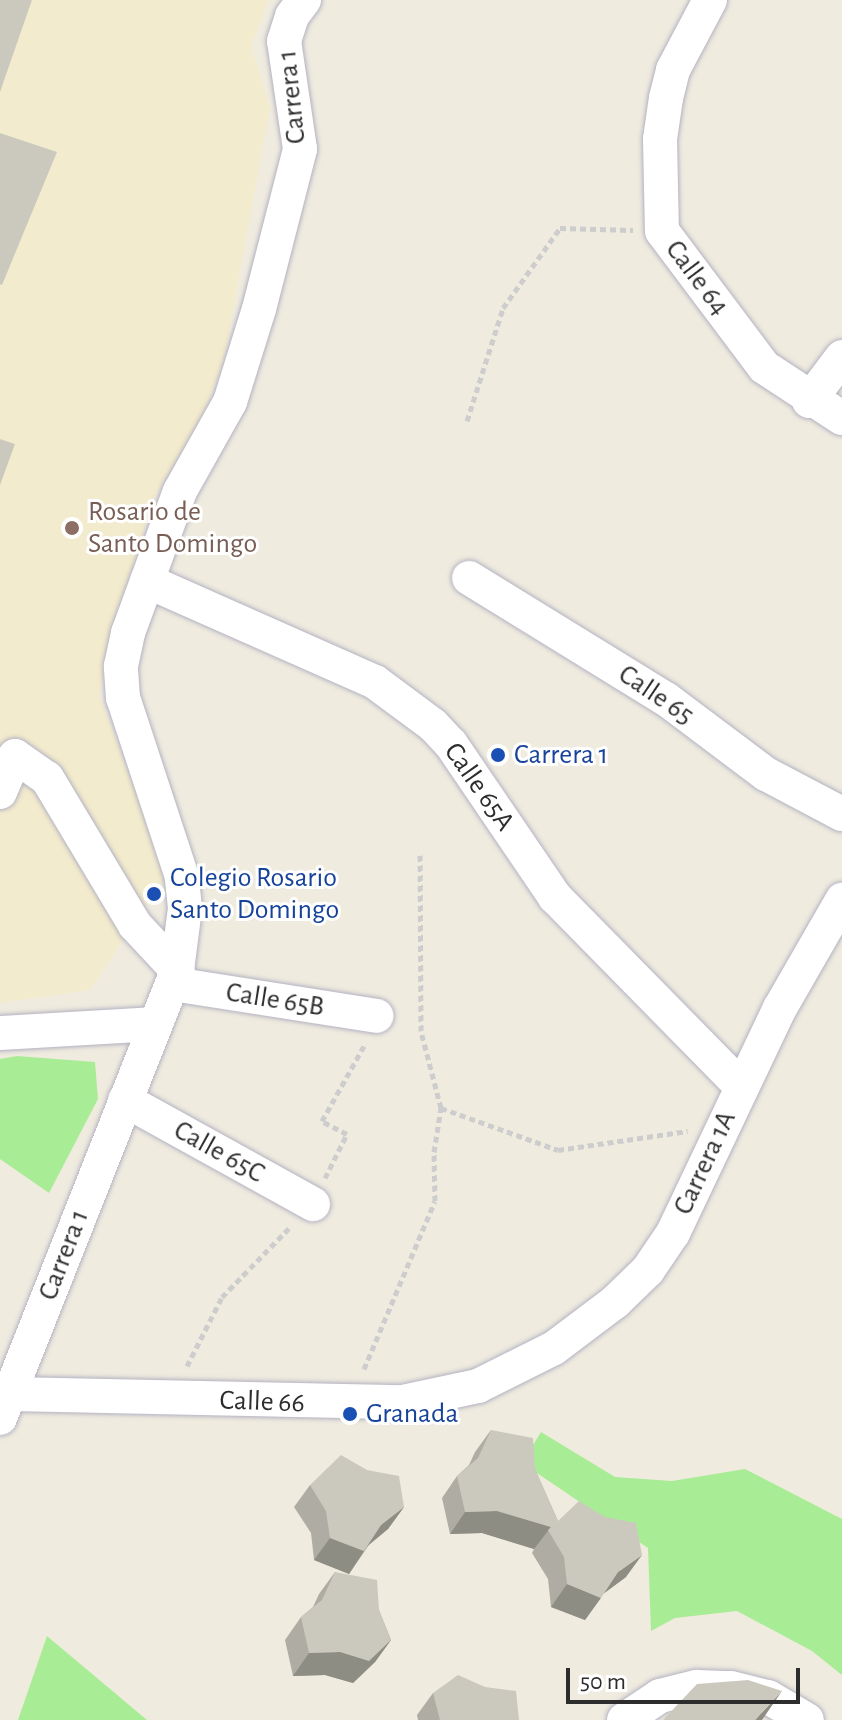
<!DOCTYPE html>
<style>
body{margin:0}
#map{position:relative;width:842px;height:1720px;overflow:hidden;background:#f0ebdf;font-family:"Alegreya Sans",sans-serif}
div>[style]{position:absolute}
.education>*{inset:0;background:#f3ebcd}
.green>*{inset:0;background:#a9ec96}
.path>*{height:5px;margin-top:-2.5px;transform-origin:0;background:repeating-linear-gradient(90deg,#cdcdcd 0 6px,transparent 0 10px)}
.roads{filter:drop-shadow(0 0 2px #b3b3c2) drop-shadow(0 0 2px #b3b3c2)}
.minor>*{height:34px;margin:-17px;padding:0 17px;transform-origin:17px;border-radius:17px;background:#fff}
.wall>*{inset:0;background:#afada3}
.shaded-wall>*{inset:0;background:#8e8d84}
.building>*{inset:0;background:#cbc9bd}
.dots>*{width:22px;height:22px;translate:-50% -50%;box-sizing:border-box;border:4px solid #fff;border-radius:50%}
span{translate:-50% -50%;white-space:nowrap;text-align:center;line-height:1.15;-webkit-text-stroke:6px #fff;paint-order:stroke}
.street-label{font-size:28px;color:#2d2d2d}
.education-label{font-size:28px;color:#785e54}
.left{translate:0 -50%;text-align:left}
.transit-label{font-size:28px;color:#164399}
.scale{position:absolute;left:566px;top:1668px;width:234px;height:36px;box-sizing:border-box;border:4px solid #2d2d2d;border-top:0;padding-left:10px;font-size:24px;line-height:28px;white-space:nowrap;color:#2d2d2d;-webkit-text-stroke:6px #fff;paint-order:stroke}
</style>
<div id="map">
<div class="education">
<div style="clip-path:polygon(0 0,269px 0,251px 46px,270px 108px,224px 358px,202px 419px,155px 495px,106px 653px,99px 697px,168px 873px,90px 990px,0 1003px)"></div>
</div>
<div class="green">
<div style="clip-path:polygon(17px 1056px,95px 1062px,98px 1099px,49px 1193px,0 1159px,0 1059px)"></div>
<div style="clip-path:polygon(541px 1432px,615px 1477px,672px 1481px,745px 1469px,842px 1519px,842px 1675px,812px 1651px,737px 1611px,675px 1618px,651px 1631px,648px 1548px,522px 1463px)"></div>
<div style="clip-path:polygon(47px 1636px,147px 1720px,18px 1720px)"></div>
</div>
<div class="path">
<div style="left:467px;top:421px;width:119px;rotate:-72.3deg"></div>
<div style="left:503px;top:308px;width:98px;rotate:-54.5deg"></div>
<div style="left:560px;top:228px;width:73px;rotate:1.6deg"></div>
<div style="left:441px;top:1108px;width:124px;rotate:19.7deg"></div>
<div style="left:558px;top:1150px;width:131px;rotate:-8.3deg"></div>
<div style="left:325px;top:1178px;width:49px;rotate:-63.4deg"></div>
<div style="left:347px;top:1134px;width:28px;rotate:-153deg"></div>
<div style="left:322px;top:1121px;width:88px;rotate:-60.8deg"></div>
<div style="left:187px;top:1366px;width:77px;rotate:-63.1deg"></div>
<div style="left:222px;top:1297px;width:96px;rotate:-45.8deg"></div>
<div style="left:364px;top:1369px;width:182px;rotate:-67.1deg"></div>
<div style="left:435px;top:1201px;width:49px;rotate:-91.2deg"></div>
<div style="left:434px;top:1152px;width:45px;rotate:-81deg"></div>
<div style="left:441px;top:1108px;width:80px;rotate:-104.6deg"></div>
<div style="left:421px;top:1031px;width:176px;rotate:-90.3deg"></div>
</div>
<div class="roads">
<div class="minor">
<div style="left:710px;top:0;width:79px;rotate:117.9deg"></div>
<div style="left:673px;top:70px;width:29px;rotate:104deg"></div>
<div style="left:666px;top:98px;width:41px;rotate:98.3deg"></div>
<div style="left:660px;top:139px;width:92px;rotate:88.8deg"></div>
<div style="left:662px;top:231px;width:170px;rotate:53.1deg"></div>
<div style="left:764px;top:367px;width:93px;rotate:33.2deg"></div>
<div style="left:809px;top:401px;width:55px;rotate:-53.1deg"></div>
<div style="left:469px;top:578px;width:231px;rotate:31.6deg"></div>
<div style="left:666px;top:699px;width:125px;rotate:36.9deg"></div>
<div style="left:766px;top:774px;width:86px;rotate:27.8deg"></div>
<div style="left:147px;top:581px;width:249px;rotate:23.9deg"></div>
<div style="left:375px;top:682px;width:72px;rotate:36.6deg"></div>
<div style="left:433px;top:725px;width:26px;rotate:47deg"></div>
<div style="left:451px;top:744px;width:185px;rotate:55.8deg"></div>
<div style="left:555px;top:897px;width:265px;rotate:45.5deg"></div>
<div style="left:0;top:792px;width:39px;rotate:-67deg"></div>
<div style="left:15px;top:756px;width:39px;rotate:35deg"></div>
<div style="left:47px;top:778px;width:171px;rotate:59.1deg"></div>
<div style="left:135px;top:925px;width:62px;rotate:47deg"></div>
<div style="left:173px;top:984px;width:206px;rotate:8.9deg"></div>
<div style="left:0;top:1033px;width:156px;rotate:-3.3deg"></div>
<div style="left:125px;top:1100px;width:215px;rotate:29deg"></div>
<div style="left:11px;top:1394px;width:392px;rotate:1.2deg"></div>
<div style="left:403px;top:1402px;width:77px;rotate:-12deg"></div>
<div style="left:478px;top:1386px;width:85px;rotate:-26.6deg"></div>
<div style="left:554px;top:1348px;width:76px;rotate:-37deg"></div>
<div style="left:615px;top:1302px;width:46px;rotate:-44.1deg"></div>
<div style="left:648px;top:1270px;width:45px;rotate:-56deg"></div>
<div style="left:673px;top:1233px;width:249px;rotate:-64.6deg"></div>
<div style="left:780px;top:1008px;width:125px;rotate:-60.1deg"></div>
<div style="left:0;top:1418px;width:482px;rotate:-68.4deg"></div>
<div style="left:177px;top:970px;width:63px;rotate:-82.6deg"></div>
<div style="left:185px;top:908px;width:31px;rotate:-96deg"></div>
<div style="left:182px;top:877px;width:188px;rotate:-108.2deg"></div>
<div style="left:123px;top:698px;width:32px;rotate:-94deg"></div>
<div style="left:121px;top:666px;width:34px;rotate:-78deg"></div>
<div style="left:128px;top:633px;width:151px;rotate:-69.9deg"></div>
<div style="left:180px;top:491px;width:102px;rotate:-60.7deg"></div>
<div style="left:230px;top:402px;width:97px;rotate:-72.7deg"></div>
<div style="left:259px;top:309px;width:165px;rotate:-75.6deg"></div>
<div style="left:300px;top:149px;width:109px;rotate:-98.4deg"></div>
<div style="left:284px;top:41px;width:26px;rotate:-72deg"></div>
<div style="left:292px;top:16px;width:20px;rotate:-53deg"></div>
<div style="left:624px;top:1720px;width:43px;rotate:-33.7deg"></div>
<div style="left:660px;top:1696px;width:38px;rotate:-14deg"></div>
<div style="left:697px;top:1687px;width:34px;rotate:2deg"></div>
<div style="left:731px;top:1688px;width:38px;rotate:14deg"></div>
<div style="left:768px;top:1697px;width:45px;rotate:30.5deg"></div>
</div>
</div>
<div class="wall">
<div style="clip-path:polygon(491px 1430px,535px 1469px,558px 1521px,626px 1577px,603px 1594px,585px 1620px,551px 1607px,548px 1579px,532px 1553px,534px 1549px,482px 1533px,450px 1534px,442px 1498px,457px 1476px,469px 1465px,475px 1452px)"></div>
<div style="clip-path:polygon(310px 1485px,404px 1507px,388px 1529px,369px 1545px,349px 1574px,314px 1560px,311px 1533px,294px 1507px)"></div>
<div style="clip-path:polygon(335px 1572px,379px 1610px,391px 1640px,375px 1662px,353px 1683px,325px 1675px,293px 1676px,285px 1640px,301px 1617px,313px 1607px,319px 1594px)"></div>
<div style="clip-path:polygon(433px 1693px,519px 1720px,418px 1720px,417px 1715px)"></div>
</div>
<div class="shaded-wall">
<div style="clip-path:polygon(404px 1507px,388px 1529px,366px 1547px,381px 1525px)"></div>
<div style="clip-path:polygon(497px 1511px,551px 1527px,534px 1549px,482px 1533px,450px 1534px,465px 1512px)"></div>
<div style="clip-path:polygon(330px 1538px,364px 1551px,349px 1574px,314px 1560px)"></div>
<div style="clip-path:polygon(642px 1555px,626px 1577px,603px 1594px,618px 1572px)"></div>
<div style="clip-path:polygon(567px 1584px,601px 1598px,585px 1620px,551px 1607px)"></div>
<div style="clip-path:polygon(391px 1640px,375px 1662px,353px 1683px,325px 1675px,293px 1676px,309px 1653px,340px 1652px)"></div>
<div style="clip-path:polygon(782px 1691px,762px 1720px,755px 1720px)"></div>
</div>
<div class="building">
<div style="clip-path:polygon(0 0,32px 0,0 92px)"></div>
<div style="clip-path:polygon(0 133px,57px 152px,2px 285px,0 284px)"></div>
<div style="clip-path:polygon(0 439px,15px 444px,0 485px)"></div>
<div style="clip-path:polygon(491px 1430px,533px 1438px,535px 1469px,558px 1521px,579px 1501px,605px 1517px,636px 1523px,642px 1555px,618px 1572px,601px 1598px,567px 1584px,564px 1557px,548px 1530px,551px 1527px,497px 1511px,465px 1512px,457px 1476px,478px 1458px)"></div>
<div style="clip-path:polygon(341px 1455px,367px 1470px,399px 1476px,404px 1507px,381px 1525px,364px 1551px,330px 1538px,326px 1511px,310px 1485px)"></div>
<div style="clip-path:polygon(335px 1572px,377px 1580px,379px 1610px,391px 1640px,369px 1661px,340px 1652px,309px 1653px,301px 1617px,322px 1600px)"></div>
<div style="clip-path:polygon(458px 1675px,485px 1687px,516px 1691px,519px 1720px,440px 1720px,433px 1693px)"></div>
<div style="clip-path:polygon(748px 1680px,782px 1691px,755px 1720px,663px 1720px,697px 1684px)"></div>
</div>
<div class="dots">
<div style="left:72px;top:528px;background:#8d6e63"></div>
<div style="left:498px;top:755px;background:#1a4fb4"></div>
<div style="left:154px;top:894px;background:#1a4fb4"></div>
<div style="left:350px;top:1414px;background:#1a4fb4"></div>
</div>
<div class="street-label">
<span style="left:292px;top:97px;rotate:-96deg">Carrera 1</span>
<span style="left:697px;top:278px;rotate:53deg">Calle 64</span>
<span style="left:656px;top:695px;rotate:34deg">Calle 65</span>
<span style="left:479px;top:787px;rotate:55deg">Calle 65A</span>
<span style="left:275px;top:1000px;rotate:9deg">Calle 65B</span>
<span style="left:219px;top:1152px;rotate:29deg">Calle 65C</span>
<span style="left:705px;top:1163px;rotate:-65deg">Carrera 1A</span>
<span style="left:64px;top:1255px;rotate:-69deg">Carrera 1</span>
<span style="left:262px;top:1402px;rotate:2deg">Calle 66</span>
</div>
<div class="education-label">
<span class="left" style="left:88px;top:528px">Rosario de<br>Santo Domingo</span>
</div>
<div class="transit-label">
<span class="left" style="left:514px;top:755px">Carrera 1</span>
<span class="left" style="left:170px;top:894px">Colegio Rosario<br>Santo Domingo</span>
<span class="left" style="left:366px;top:1414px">Granada</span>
</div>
<div class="scale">50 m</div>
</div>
